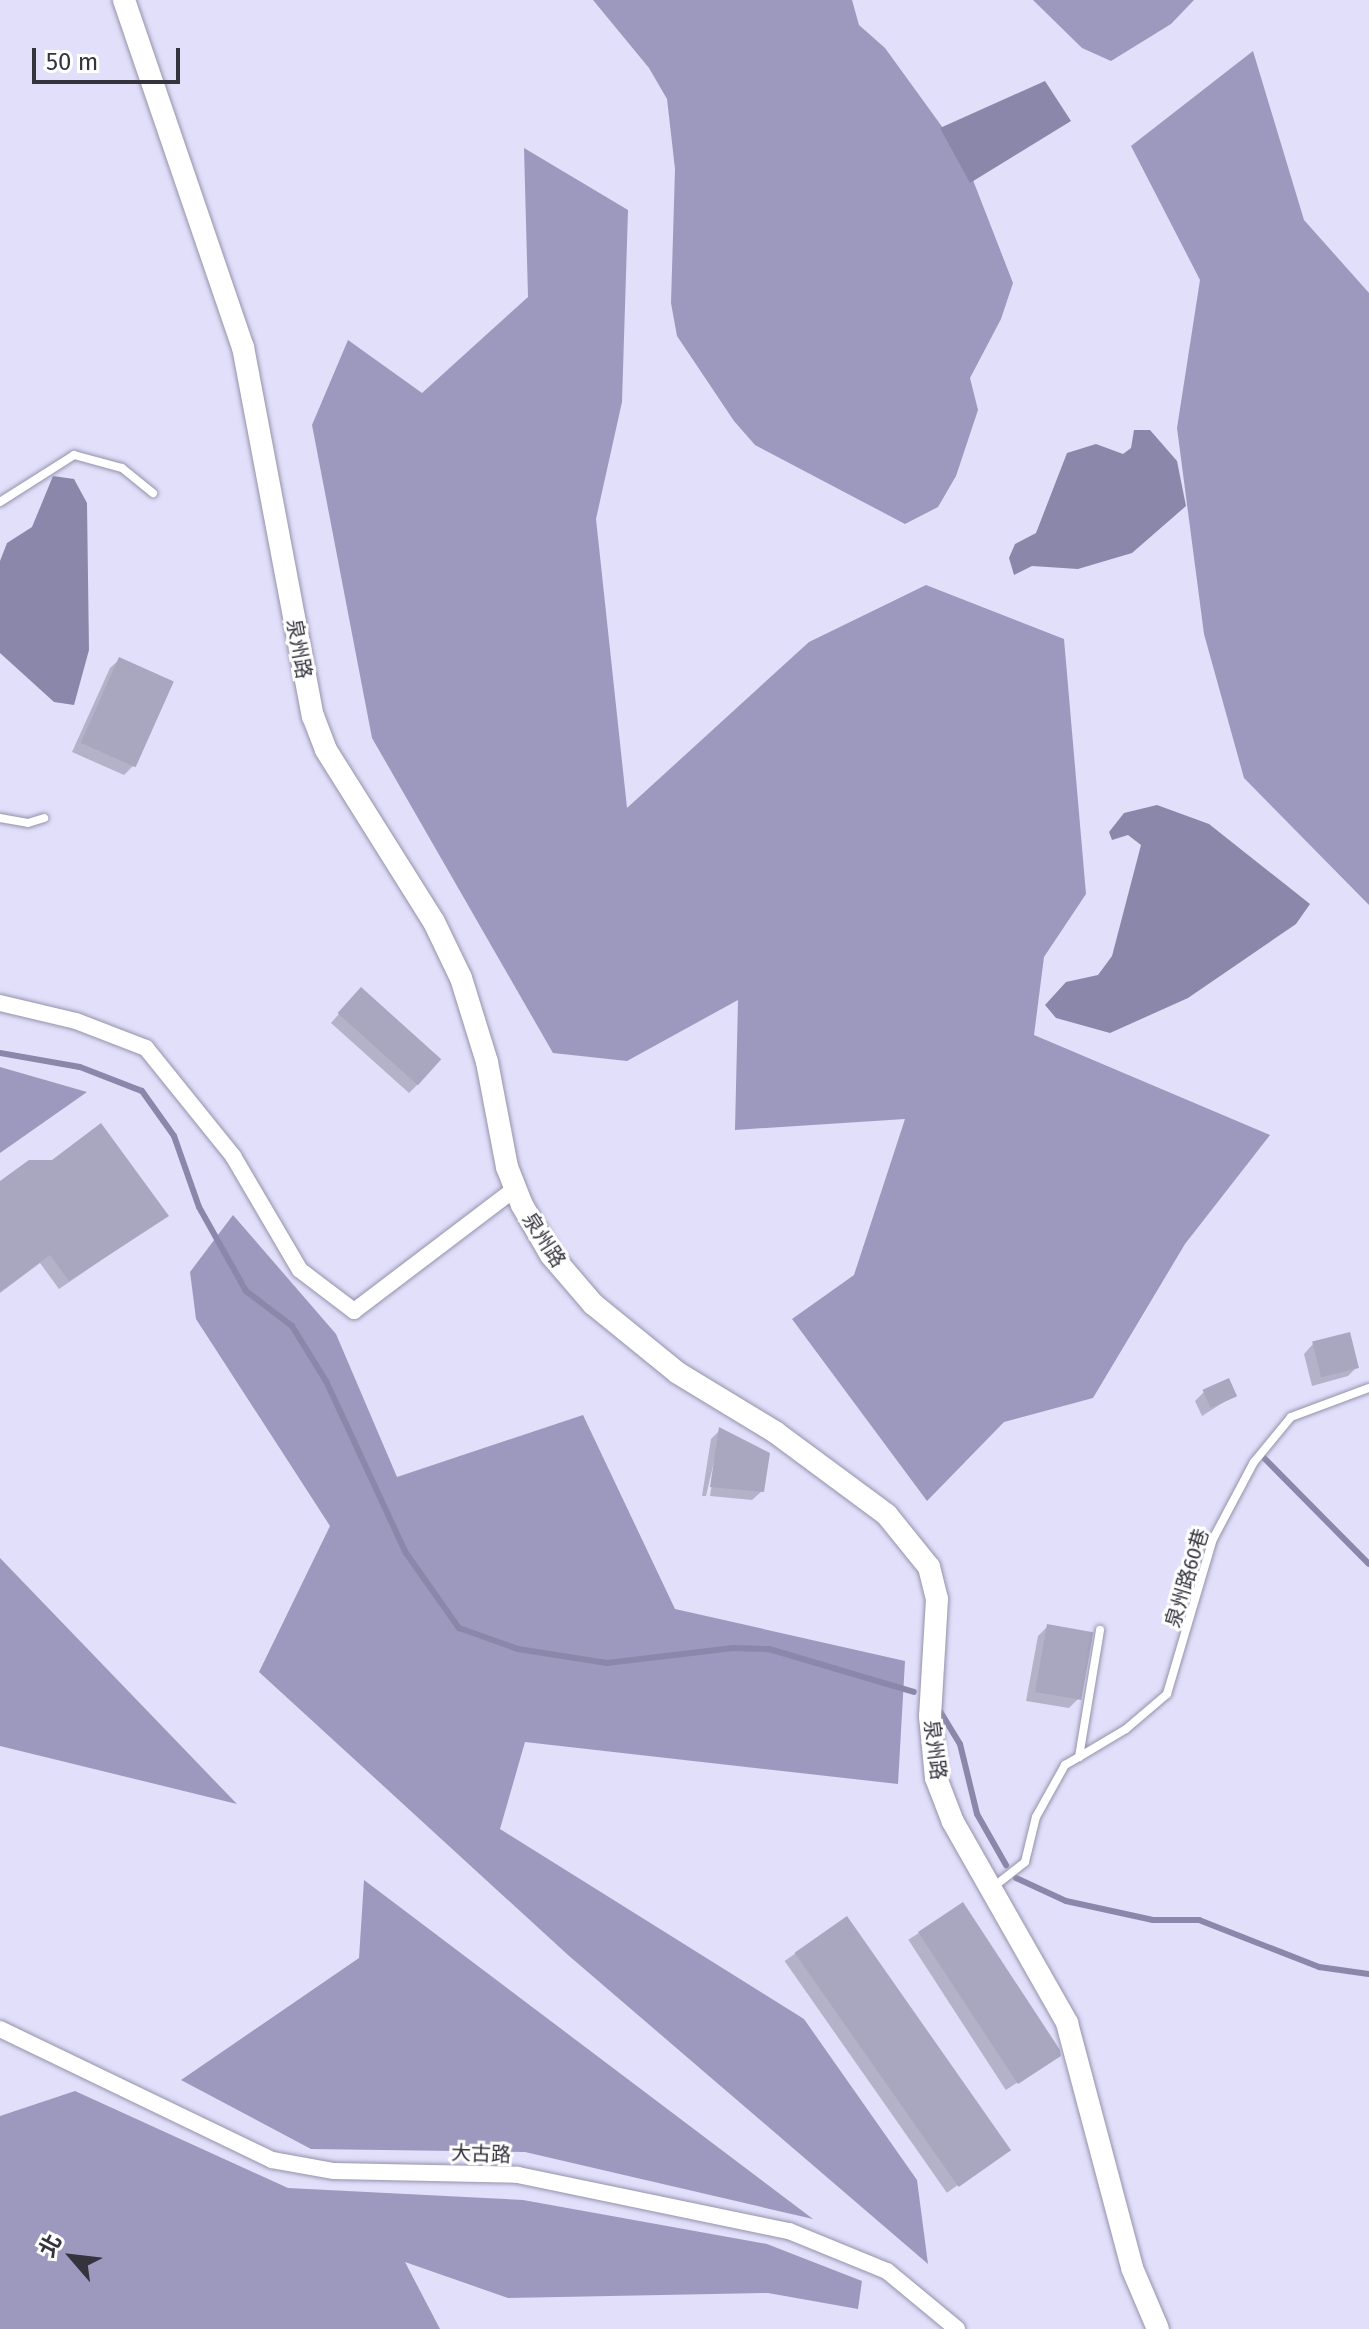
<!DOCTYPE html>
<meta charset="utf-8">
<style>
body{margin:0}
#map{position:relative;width:1369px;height:2329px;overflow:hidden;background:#e1dffa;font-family:"Fira Sans","Noto Sans TC",sans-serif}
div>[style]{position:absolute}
.forest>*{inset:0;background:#9d99be}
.water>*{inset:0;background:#8a87ab}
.shadow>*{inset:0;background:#0003;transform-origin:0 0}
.stream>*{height:6px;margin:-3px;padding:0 3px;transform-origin:3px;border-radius:3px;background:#8a87ab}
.building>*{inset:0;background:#a9a7c0;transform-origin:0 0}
.roads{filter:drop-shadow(0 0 2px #9492ab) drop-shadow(0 0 2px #9492ab)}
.lane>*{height:8px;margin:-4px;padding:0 4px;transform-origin:4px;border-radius:4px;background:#fff}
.street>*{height:16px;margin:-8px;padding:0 8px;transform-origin:8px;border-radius:8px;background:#fff}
.secondary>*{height:22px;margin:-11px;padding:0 11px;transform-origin:11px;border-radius:11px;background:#fff}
span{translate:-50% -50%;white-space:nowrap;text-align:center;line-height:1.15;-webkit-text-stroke:6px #fff;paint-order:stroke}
.street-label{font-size:20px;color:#34333e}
.north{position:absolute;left:32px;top:2217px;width:80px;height:80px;-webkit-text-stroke:6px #fff;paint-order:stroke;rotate:298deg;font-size:22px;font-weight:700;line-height:32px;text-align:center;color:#34333e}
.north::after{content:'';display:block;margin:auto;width:28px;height:36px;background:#34333e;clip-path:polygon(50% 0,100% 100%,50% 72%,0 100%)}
.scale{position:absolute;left:32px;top:48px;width:148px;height:36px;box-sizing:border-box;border:4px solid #34333e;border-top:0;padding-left:10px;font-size:24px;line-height:28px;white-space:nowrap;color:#34333e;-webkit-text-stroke:6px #fff;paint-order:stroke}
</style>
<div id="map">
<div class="forest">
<div style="clip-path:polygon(593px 0,852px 0,859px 25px,885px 48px,964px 157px,1013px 283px,1001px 319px,970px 378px,978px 410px,956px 476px,938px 507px,905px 524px,755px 445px,734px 421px,677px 336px,671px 303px,675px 169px,667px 99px,649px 68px)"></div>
<div style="clip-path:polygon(1033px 0,1194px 0,1171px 24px,1111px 61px,1082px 48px)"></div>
<div style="clip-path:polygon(1253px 51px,1304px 220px,1369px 293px,1369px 905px,1244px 778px,1204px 634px,1177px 428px,1200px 280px,1131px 146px)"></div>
<div style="clip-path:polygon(524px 148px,628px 210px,622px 402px,596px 519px,627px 808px,809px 642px,926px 585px,1064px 639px,1086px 894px,1044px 957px,1034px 1035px,1270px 1135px,1185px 1244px,1093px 1398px,1004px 1422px,927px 1501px,792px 1319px,854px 1275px,905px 1119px,735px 1130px,738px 1000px,627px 1061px,553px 1053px,372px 738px,312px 425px,348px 340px,422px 393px,528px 297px)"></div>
<div style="clip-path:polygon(0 1067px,87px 1092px,0 1153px)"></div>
<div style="clip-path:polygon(233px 1215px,336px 1334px,397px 1477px,583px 1415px,675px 1609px,905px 1661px,898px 1784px,525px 1742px,500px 1829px,804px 2019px,917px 2180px,928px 2264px,568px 1955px,259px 1672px,330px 1526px,196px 1319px,190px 1272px)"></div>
<div style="clip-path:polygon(0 1558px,237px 1804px,0 1746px)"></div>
<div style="clip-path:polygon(364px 1880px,813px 2219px,525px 2152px,311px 2149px,181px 2080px,359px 1958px)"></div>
<div style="clip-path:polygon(75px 2091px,288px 2188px,523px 2200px,767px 2244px,862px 2281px,858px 2309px,768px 2293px,508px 2298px,405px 2262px,440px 2329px,0 2329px,0 2116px)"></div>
</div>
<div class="water">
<div style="clip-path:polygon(1045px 81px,1071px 121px,970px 183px,940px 128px)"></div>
<div style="clip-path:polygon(1134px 430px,1150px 430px,1177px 461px,1186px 506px,1132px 553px,1078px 569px,1032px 566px,1014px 575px,1009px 558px,1015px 544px,1036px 533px,1067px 453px,1096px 444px,1123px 454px,1131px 448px)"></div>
<div style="clip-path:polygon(53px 476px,74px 479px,87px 503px,89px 650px,74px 705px,54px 702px,0 653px,0 561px,7px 543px,32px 527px)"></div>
<div style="clip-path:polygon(1157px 805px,1209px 824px,1310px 904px,1296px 924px,1188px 998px,1110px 1033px,1056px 1018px,1045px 1005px,1066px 982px,1098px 975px,1112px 956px,1141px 845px,1128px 835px,1112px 840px,1109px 832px,1124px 813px)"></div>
</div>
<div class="shadow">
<div style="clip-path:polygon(120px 659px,133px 766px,124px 775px,72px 752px,110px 668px)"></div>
<div style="clip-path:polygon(352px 999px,418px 1084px,409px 1093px,331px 1023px)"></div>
<div style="clip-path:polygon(0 1184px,166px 1216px,59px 1289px,40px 1263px,0 1293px)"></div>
<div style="clip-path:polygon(1313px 1344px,1357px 1367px,1348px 1376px,1312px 1386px,1304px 1354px)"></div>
<div style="clip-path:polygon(1204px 1392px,1235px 1395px,1202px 1416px,1195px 1401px)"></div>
<div style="clip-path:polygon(720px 1430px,762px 1491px,752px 1500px,710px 1496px,719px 1440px,706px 1496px,702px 1496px,711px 1439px)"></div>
<div style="clip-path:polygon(1047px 1627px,1078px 1699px,1069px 1708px,1026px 1701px,1038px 1636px)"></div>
<div style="left:962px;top:1905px;width:179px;height:64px;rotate:57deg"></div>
<div style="left:846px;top:1918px;width:283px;height:75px;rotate:55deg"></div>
</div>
<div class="stream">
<div style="left:0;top:1053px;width:81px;rotate:9.9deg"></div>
<div style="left:80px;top:1067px;width:66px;rotate:21.2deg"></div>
<div style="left:142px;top:1091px;width:55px;rotate:54.6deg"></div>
<div style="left:174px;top:1136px;width:75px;rotate:70.6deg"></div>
<div style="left:199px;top:1207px;width:96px;rotate:60.8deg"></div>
<div style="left:246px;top:1291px;width:58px;rotate:37.3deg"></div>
<div style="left:292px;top:1326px;width:65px;rotate:58.3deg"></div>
<div style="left:326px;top:1381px;width:190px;rotate:65.1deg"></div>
<div style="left:406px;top:1553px;width:92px;rotate:54.8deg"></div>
<div style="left:459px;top:1628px;width:63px;rotate:19.6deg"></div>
<div style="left:518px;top:1649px;width:90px;rotate:8.9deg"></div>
<div style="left:607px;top:1663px;width:127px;rotate:-6.8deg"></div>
<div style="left:733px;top:1648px;width:36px;rotate:2deg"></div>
<div style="left:769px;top:1649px;width:151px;rotate:16.5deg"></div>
<div style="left:1264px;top:1458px;width:149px;rotate:45.3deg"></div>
<div style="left:938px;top:1708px;width:42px;rotate:58.6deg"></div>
<div style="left:960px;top:1744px;width:72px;rotate:76.3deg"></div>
<div style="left:977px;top:1814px;width:59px;rotate:60.4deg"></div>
<div style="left:1016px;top:1878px;width:55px;rotate:24.7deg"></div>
<div style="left:1066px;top:1901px;width:89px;rotate:12.3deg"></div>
<div style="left:1153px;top:1920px;width:46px"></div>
<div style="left:1199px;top:1920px;width:129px;rotate:21.4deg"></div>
<div style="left:1319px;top:1967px;width:50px;rotate:8deg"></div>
</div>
<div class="building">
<div style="left:119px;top:657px;width:60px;height:94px;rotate:24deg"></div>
<div style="left:361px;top:987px;width:108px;height:35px;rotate:42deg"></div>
<div style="clip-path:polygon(101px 1123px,169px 1216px,69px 1281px,50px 1255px,0 1292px,0 1181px,29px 1160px,52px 1160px)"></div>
<div style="left:1350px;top:1332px;width:37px;height:39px;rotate:76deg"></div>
<div style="left:1229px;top:1378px;width:20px;height:29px;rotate:66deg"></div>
<div style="clip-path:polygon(719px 1427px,770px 1453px,764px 1492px,710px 1487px)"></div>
<div style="left:1047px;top:1624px;width:47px;height:69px;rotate:10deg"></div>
<div style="clip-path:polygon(963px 1902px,1060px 2050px,1061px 2056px,1018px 2084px,918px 1932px)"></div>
<div style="left:847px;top:1916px;width:286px;height:64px;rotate:55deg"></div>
</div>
<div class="roads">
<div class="lane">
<div style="left:0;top:502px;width:88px;rotate:-32.4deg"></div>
<div style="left:74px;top:455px;width:50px;rotate:15.2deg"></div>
<div style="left:122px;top:468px;width:40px;rotate:39deg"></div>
<div style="left:0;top:818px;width:28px;rotate:10deg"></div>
<div style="left:28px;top:823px;width:17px;rotate:-17deg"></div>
<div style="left:1079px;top:1757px;width:55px;rotate:-30.8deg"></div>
<div style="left:1126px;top:1729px;width:54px;rotate:-40.5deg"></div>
<div style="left:1167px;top:1694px;width:162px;rotate:-73.5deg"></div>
<div style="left:1213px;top:1539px;width:87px;rotate:-62deg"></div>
<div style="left:1254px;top:1462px;width:58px;rotate:-50.6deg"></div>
<div style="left:1291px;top:1417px;width:83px;rotate:-20.4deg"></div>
<div style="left:992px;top:1888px;width:42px;rotate:-38.2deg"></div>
<div style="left:1025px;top:1862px;width:46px;rotate:-76.3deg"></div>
<div style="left:1036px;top:1817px;width:60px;rotate:-60.9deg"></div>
<div style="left:1065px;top:1765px;width:16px;rotate:-30deg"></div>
<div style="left:1079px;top:1757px;width:129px;rotate:-80.6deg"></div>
</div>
<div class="street">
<div style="left:0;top:1003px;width:78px;rotate:13.3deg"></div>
<div style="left:76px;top:1021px;width:75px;rotate:21.1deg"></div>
<div style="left:146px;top:1048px;width:139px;rotate:51.1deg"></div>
<div style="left:233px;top:1156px;width:132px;rotate:59.6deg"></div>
<div style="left:300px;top:1270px;width:68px;rotate:37.2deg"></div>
<div style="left:354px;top:1311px;width:202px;rotate:-37.2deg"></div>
<div style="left:0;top:2029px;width:302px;rotate:25.7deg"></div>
<div style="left:272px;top:2160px;width:63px;rotate:10.1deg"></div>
<div style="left:334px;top:2171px;width:184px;rotate:1.2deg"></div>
<div style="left:518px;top:2175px;width:277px;rotate:11.7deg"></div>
<div style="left:789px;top:2231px;width:106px;rotate:22.2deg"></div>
<div style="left:887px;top:2271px;width:91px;rotate:39.6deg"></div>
</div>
<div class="secondary">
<div style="left:124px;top:0;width:367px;rotate:71.1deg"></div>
<div style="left:243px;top:347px;width:376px;rotate:79.3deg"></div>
<div style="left:313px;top:716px;width:36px;rotate:69deg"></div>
<div style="left:326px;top:750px;width:203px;rotate:57.9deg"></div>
<div style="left:434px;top:922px;width:62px;rotate:64.3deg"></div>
<div style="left:461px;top:978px;width:88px;rotate:72.8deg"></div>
<div style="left:487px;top:1062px;width:107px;rotate:79.2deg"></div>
<div style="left:507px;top:1167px;width:41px;rotate:68.5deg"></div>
<div style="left:522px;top:1205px;width:58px;rotate:59.9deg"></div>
<div style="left:551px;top:1255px;width:65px;rotate:49.4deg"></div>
<div style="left:593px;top:1304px;width:109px;rotate:39.1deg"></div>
<div style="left:678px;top:1373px;width:114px;rotate:31.3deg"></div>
<div style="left:775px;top:1432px;width:139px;rotate:36.5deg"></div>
<div style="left:887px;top:1515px;width:67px;rotate:51.1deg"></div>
<div style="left:929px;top:1567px;width:33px;rotate:76deg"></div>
<div style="left:937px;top:1599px;width:117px;rotate:93.4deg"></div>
<div style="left:930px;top:1716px;width:62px;rotate:84.5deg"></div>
<div style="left:936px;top:1778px;width:47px;rotate:68.9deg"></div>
<div style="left:953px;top:1822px;width:231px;rotate:60.4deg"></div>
<div style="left:1067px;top:2023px;width:253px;rotate:75.1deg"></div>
<div style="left:1132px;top:2268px;width:66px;rotate:66.9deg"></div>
</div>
</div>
<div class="street-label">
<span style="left:299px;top:649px;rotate:80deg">泉州路</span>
<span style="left:544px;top:1240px;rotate:57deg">泉州路</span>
<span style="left:1187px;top:1578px;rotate:-73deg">泉州路60巷</span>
<span style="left:935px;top:1750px;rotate:83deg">泉州路</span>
<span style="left:481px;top:2154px;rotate:2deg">大古路</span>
</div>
<div class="north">北</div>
<div class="scale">50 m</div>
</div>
